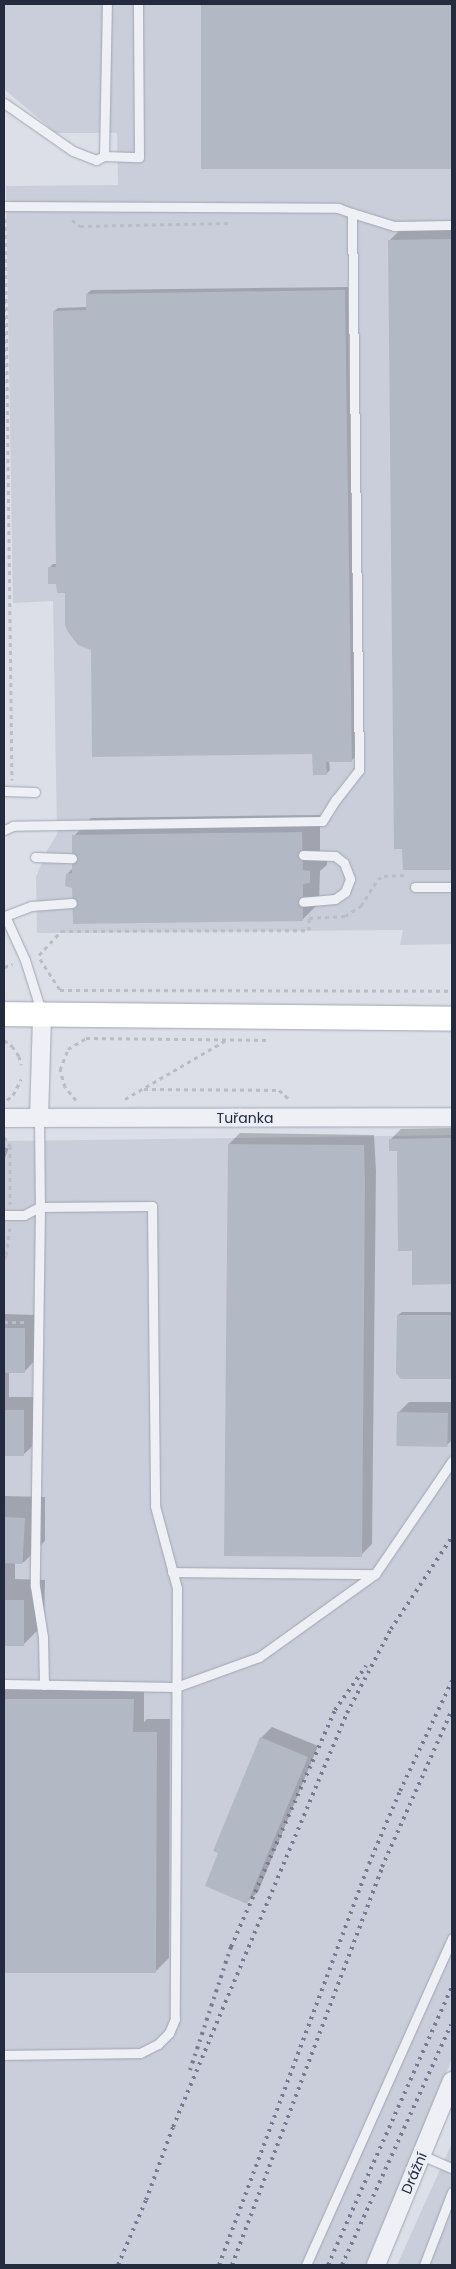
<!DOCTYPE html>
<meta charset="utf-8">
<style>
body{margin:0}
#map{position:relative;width:456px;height:2269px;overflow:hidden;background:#dcdfe8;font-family:Poppins,sans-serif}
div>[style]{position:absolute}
.built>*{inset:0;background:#caceda}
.shadow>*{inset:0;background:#0003;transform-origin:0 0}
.building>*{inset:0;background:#b3b8c5;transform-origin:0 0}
.path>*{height:3px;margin-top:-1.5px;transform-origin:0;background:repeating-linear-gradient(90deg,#babdc6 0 4px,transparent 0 8px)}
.roads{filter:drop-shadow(0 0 1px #a1a5b2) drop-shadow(0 0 1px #a1a5b2)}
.lane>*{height:9px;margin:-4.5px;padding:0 4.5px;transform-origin:4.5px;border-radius:4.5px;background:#eff0f6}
.street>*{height:18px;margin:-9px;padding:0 9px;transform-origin:9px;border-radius:9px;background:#eff0f6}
.secondary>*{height:24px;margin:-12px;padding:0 12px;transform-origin:12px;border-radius:12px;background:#fff}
.rail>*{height:4px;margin-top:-2px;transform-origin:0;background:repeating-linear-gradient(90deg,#747c92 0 2.5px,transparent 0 7.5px)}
span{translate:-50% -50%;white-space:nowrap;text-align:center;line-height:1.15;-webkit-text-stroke:4.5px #ebeef5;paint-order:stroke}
.street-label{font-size:14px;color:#242b3f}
.frame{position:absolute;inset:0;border:5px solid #242b3f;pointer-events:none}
</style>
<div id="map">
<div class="built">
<div style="clip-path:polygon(4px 4px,452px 4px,452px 944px,400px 945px,403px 930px,37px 933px,36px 877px,45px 854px,57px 834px,53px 601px,13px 603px,6px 186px,118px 185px,117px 133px,56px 133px,4px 89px)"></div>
<div style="clip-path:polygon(452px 1135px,452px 2059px,366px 2265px,4px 2265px,4px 1141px)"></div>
<div style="clip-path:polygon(452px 2143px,452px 2265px,397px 2265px)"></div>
</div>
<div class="shadow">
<div style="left:202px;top:4px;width:250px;height:164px"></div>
<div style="clip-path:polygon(452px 229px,452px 869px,404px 869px,389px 241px,400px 230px)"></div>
<div style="clip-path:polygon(348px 287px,355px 757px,351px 761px,329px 761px,330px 770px,326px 774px,314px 753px,92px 649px,66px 591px,49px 568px,53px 564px,57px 564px,54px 311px,58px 308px,87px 307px,87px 294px,91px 290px)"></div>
<div style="clip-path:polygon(320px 815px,320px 852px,327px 853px,327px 865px,320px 871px,319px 903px,302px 920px,67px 885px,68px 873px,73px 868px,74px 836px,91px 818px)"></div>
<div style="clip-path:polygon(452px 1128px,452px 1283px,413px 1284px,413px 1250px,398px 1150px,390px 1140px,401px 1129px)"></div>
<div style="clip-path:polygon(240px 1133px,374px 1135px,376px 1171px,372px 1544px,361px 1555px,229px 1144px)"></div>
<div style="left:4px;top:1147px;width:5px;height:43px;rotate:22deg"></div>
<div style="clip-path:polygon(402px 1312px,452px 1312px,452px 1377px,402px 1377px,398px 1315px)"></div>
<div style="clip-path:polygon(4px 1314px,38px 1315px,37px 1358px,24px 1372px,9px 1372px,9px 1397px,38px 1397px,37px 1442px,23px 1455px,4px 1455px)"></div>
<div style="clip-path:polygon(409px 1402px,452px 1402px,452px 1440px,447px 1445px,398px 1413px)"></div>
<div style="clip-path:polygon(4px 1496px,45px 1497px,45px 1541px,24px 1562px,15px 1562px,15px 1579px,45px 1580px,44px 1624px,23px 1645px,4px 1645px)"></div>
<div style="clip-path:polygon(4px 1688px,144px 1688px,144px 1722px,147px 1719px,170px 1719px,169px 1958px,155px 1972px,4px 1971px)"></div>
<div style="clip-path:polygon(272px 1727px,318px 1746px,258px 1892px,247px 1902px,261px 1738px)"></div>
</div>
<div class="building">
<div style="left:201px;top:4px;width:251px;height:165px"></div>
<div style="clip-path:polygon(452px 239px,452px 870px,403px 870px,402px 849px,394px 849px,388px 240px)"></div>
<div style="clip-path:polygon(345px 290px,352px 762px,326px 762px,327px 775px,313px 775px,312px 754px,92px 757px,91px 650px,78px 645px,68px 632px,65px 625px,65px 593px,57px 593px,56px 584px,48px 584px,48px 567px,56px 567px,53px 311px,86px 310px,86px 294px)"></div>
<div style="clip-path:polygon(302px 832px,303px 870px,310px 871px,310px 883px,303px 884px,303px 921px,73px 924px,72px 888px,65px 886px,66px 874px,72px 873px,72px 835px)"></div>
<div style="clip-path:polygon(452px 1138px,452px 1284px,412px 1285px,412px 1251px,398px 1251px,397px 1151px,389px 1151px,389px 1139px)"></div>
<div style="clip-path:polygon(228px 1144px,364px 1145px,365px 1182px,362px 1557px,224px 1556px)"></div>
<div style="left:4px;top:1151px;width:3px;height:41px;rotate:45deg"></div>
<div style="clip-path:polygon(397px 1315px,452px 1315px,452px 1379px,401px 1379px,396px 1373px)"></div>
<div style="left:4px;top:1328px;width:21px;height:45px"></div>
<div style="left:4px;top:1410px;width:20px;height:46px"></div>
<div style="left:397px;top:1412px;width:51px;height:34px;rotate:1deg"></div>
<div style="left:4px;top:1517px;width:21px;height:46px;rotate:3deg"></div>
<div style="left:4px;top:1600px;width:20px;height:46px"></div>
<div style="clip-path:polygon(4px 1699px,134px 1699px,133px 1732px,157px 1732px,156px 1973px,4px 1973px)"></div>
<div style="clip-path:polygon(260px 1737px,308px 1757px,247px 1904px,205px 1886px,218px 1853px,213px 1851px)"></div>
</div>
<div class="path">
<div style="left:5px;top:219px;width:561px;rotate:89.29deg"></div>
<div style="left:72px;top:220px;width:10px;rotate:37deg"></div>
<div style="left:80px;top:226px;width:151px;rotate:-1.1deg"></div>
<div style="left:309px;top:918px;width:36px;rotate:-3deg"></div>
<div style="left:345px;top:916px;width:19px;rotate:-32deg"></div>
<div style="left:361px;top:906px;width:32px;rotate:-58deg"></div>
<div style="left:378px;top:879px;width:7px;rotate:-27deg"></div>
<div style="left:384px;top:876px;width:20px;rotate:-3deg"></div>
<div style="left:39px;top:955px;width:33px;rotate:-47deg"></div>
<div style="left:61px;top:931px;width:248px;rotate:-0.2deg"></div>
<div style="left:309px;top:930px;width:16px;rotate:-90deg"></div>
<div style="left:40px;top:959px;width:37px;rotate:57deg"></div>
<div style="left:60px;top:990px;width:392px;rotate:0.1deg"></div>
<div style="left:4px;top:967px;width:9px;rotate:-18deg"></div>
<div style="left:4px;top:1040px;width:10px;rotate:37deg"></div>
<div style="left:12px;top:1046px;width:12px;rotate:55deg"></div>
<div style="left:19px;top:1056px;width:9px;rotate:77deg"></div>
<div style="left:144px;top:1089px;width:135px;rotate:0.4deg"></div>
<div style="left:279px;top:1090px;width:13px;rotate:42deg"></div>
<div style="left:125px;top:1099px;width:119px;rotate:-30.2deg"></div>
<div style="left:7px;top:1100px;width:8px;rotate:-40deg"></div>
<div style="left:13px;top:1095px;width:18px;rotate:-63deg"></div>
<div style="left:76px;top:1100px;width:17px;rotate:-130deg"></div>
<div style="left:65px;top:1087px;width:18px;rotate:-106deg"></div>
<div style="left:60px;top:1070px;width:22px;rotate:-69deg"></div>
<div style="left:68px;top:1049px;width:21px;rotate:-31deg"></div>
<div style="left:86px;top:1038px;width:180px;rotate:0.6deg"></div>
<div style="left:4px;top:1137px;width:11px;rotate:56deg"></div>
<div style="left:10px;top:1146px;width:58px;rotate:90deg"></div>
<div style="left:4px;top:1259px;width:4px;rotate:-63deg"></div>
<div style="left:6px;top:1255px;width:27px;rotate:-82deg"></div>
<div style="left:4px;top:1322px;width:22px"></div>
</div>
<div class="roads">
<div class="lane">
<div style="left:4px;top:103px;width:84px;rotate:34.8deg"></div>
<div style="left:73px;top:151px;width:25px;rotate:21deg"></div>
<div style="left:96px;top:160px;width:9px;rotate:-27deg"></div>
<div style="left:104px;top:156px;width:152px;rotate:-88.9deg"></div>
<div style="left:104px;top:156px;width:35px;rotate:2deg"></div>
<div style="left:139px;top:157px;width:153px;rotate:-90.4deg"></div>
<div style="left:4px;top:206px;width:334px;rotate:0.3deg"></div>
<div style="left:338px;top:208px;width:15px;rotate:20deg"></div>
<div style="left:352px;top:213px;width:557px;rotate:89.28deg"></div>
<div style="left:359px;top:770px;width:37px;rotate:128deg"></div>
<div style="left:336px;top:799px;width:26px;rotate:122deg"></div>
<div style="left:322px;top:821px;width:309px;rotate:179.1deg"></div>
<div style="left:13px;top:826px;width:10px;rotate:156deg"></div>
<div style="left:352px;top:213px;width:44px;rotate:17.2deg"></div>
<div style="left:394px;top:226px;width:58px;rotate:-1deg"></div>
<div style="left:4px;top:791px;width:31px;rotate:2deg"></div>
<div style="left:303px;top:855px;width:32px;rotate:2deg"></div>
<div style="left:335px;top:856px;width:11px;rotate:38deg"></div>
<div style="left:344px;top:863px;width:17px;rotate:69deg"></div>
<div style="left:350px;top:879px;width:14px;rotate:111deg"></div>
<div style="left:345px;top:892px;width:12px;rotate:145deg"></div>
<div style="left:335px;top:899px;width:32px;rotate:175deg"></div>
<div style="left:35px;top:857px;width:37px;rotate:2deg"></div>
<div style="left:415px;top:887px;width:37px"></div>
<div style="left:42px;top:1014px;width:57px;rotate:-107.5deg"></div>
<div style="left:25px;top:960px;width:48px;rotate:-114.4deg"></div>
<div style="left:5px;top:916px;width:28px;rotate:-21deg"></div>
<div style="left:31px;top:906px;width:41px;rotate:-4.2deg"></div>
<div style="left:39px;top:1118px;width:89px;rotate:89.4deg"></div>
<div style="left:40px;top:1207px;width:379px;rotate:90.8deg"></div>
<div style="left:35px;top:1586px;width:52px;rotate:81.1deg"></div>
<div style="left:43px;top:1637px;width:48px;rotate:88.8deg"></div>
<div style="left:4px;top:1215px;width:20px"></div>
<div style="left:24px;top:1215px;width:18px;rotate:-27deg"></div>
<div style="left:40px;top:1207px;width:112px;rotate:-0.5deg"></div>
<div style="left:152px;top:1206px;width:300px;rotate:89.4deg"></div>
<div style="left:155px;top:1506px;width:85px;rotate:75deg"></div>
<div style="left:177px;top:1588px;width:431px;rotate:90.3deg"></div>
<div style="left:175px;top:2019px;width:15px;rotate:113deg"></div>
<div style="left:169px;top:2033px;width:16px;rotate:135deg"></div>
<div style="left:158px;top:2044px;width:20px;rotate:153deg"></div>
<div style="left:140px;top:2053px;width:136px;rotate:179.2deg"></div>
<div style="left:172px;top:1572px;width:202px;rotate:0.6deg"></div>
<div style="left:4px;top:1684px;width:172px;rotate:1deg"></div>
<div style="left:176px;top:1687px;width:88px;rotate:-19.9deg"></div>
<div style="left:259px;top:1657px;width:143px;rotate:-35.6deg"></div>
<div style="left:375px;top:1574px;width:137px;rotate:-55.7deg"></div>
<div style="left:421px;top:2155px;width:34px;rotate:23deg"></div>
<div style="left:306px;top:2265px;width:358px;rotate:-65.9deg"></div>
<div style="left:424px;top:2265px;width:78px;rotate:-69deg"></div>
</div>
<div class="street">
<div style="left:4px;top:1118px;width:448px;rotate:-0.1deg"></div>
<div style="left:39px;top:1118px;width:104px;rotate:-88.3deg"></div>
<div style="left:376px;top:2265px;width:199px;rotate:-67.6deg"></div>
</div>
<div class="secondary">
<div style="left:4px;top:1014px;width:448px;rotate:0.6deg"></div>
</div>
</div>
<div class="rail">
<div style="left:190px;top:2070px;width:130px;rotate:-71.6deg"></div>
<div style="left:231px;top:1947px;width:259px;rotate:-66.3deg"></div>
<div style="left:335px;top:1710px;width:54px;rotate:-54.8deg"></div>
<div style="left:118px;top:2265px;width:71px;rotate:-66.7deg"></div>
<div style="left:146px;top:2200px;width:78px;rotate:-69.7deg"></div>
<div style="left:173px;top:2127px;width:449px;rotate:-67.2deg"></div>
<div style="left:347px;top:1713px;width:95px;rotate:-62.4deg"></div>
<div style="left:391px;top:1629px;width:110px;rotate:-56.5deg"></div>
<div style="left:219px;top:2265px;width:428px;rotate:-69.5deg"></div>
<div style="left:369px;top:1864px;width:79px;rotate:-67deg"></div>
<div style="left:400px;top:1791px;width:122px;rotate:-64.7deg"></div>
<div style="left:232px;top:2265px;width:425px;rotate:-69.3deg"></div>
<div style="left:382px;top:1867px;width:172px;rotate:-66deg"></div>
<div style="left:328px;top:2265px;width:304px;rotate:-66deg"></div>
<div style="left:342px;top:2265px;width:264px;rotate:-65.6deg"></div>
</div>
<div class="street-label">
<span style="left:245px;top:1118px">Tuřanka</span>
<span style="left:414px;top:2173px;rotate:-67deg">Drážní</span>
</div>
<div class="frame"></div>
</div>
